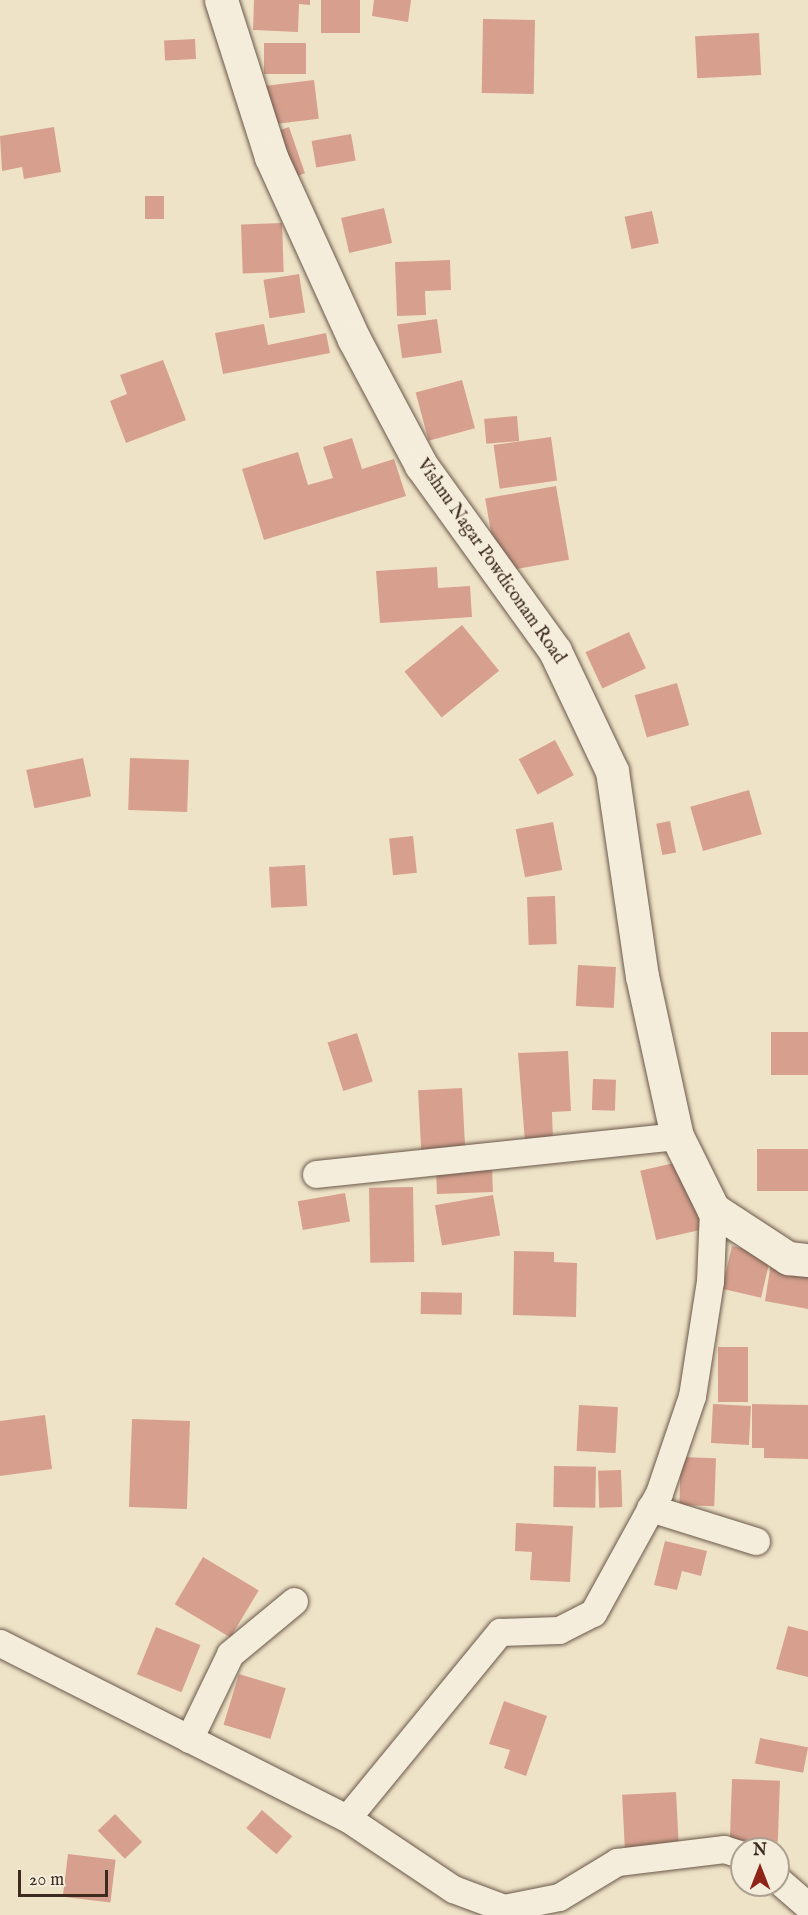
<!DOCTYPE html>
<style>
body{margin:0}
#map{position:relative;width:808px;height:1915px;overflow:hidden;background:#efe3c7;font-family:"IM FELL English",serif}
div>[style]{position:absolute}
.building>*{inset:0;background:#d7a08e;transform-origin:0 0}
.roads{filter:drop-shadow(0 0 2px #6a584a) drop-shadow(0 0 2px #6a584a)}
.street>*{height:27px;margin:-13.5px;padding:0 13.5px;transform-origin:13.5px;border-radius:13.5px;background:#f5eddb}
.secondary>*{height:33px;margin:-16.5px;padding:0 16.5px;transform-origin:16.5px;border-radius:16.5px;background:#f5eddb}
span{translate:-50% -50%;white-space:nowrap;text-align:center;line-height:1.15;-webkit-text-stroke:4.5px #f5eddb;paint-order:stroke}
.street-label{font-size:18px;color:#3d2a21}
.north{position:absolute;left:730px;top:1837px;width:60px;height:60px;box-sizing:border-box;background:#f5eddb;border:2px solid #ab9f91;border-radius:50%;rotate:0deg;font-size:16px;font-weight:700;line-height:24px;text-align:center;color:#3d2a21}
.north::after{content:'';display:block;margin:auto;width:21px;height:27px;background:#8f2418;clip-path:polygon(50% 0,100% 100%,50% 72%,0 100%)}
.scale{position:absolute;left:18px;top:1870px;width:90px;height:27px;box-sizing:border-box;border:3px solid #3d2a21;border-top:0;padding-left:8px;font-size:18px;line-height:21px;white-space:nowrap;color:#3d2a21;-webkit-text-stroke:4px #f5eddb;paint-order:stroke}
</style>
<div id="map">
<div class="building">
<div style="clip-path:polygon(254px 0,310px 0,310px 5px,299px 4px,298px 32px,253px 30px)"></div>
<div style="left:321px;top:0;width:39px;height:33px"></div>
<div style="clip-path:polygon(374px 0,411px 0,408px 22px,372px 16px)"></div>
<div style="left:483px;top:19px;width:52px;height:74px;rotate:1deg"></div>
<div style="left:759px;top:33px;width:42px;height:64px;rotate:87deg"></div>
<div style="left:195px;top:39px;width:20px;height:31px;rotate:87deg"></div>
<div style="left:306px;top:43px;width:31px;height:42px;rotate:90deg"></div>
<div style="left:314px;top:80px;width:39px;height:50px;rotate:83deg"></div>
<div style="clip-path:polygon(54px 127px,61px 172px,24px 179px,22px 167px,2px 171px,0 136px)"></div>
<div style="left:289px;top:127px;width:49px;height:19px;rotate:71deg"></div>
<div style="left:351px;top:134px;width:27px;height:40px;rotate:80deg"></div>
<div style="left:145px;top:196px;width:19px;height:23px"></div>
<div style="left:384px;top:208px;width:36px;height:44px;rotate:77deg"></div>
<div style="left:652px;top:211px;width:33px;height:28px;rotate:78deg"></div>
<div style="left:282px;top:223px;width:49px;height:41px;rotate:88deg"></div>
<div style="clip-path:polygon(450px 260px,451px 290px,425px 291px,426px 315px,397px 316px,395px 262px)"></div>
<div style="left:299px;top:274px;width:39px;height:36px;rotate:81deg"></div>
<div style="left:437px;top:319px;width:34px;height:40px;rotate:82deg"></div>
<div style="clip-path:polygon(264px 324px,268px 345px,326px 333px,330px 353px,223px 374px,215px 333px)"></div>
<div style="clip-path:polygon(163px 360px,186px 420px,126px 443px,110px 401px,127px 394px,120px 375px)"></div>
<div style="left:462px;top:380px;width:50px;height:48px;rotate:75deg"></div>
<div style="left:517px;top:416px;width:25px;height:33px;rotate:85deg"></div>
<div style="left:551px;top:437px;width:44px;height:58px;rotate:82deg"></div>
<div style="clip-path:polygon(352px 438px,362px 469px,394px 459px,406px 496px,264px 540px,242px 469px,298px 452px,308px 485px,333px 478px,323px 447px)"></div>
<div style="left:556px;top:486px;width:75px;height:72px;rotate:80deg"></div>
<div style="clip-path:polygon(437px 567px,438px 588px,470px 586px,472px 617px,380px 623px,376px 571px)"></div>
<div style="left:462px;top:625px;width:59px;height:74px;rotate:51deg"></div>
<div style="left:629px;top:632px;width:40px;height:48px;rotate:65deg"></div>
<div style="left:677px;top:683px;width:44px;height:44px;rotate:74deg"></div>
<div style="left:555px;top:740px;width:40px;height:41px;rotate:62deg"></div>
<div style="left:83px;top:758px;width:39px;height:58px;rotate:78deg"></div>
<div style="left:130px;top:758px;width:59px;height:52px;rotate:2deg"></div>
<div style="left:749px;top:790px;width:46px;height:61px;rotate:74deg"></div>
<div style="left:670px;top:821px;width:32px;height:14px;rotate:79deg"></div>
<div style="left:553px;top:822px;width:49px;height:38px;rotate:79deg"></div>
<div style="left:413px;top:836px;width:37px;height:24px;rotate:84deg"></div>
<div style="left:305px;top:865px;width:41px;height:36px;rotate:87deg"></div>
<div style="left:555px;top:896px;width:48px;height:28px;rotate:88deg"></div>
<div style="left:578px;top:965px;width:38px;height:41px;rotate:3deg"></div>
<div style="left:808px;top:1032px;width:43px;height:37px;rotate:90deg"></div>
<div style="left:357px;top:1033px;width:51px;height:31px;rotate:72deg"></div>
<div style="clip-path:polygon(568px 1051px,571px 1111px,552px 1112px,553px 1140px,525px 1142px,518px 1053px)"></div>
<div style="left:593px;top:1079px;width:23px;height:31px;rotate:2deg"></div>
<div style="left:462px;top:1088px;width:64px;height:44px;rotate:87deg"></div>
<div style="left:808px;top:1149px;width:42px;height:51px;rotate:90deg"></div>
<div style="left:687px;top:1160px;width:71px;height:48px;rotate:77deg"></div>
<div style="left:492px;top:1166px;width:26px;height:56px;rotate:88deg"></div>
<div style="left:413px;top:1187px;width:75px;height:44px;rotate:89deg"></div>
<div style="left:345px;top:1193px;width:29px;height:48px;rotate:80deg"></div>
<div style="left:493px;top:1195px;width:41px;height:59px;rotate:80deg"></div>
<div style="left:732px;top:1246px;width:40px;height:44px;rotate:13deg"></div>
<div style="clip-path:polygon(514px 1251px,554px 1252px,554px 1262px,577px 1263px,576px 1317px,513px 1315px)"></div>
<div style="clip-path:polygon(771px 1263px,808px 1269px,808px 1309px,765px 1301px)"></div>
<div style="left:421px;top:1292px;width:41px;height:22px;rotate:1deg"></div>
<div style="left:718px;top:1347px;width:30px;height:55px"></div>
<div style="left:713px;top:1404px;width:38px;height:39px;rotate:3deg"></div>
<div style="clip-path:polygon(752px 1404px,808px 1405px,808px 1459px,764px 1458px,764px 1448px,752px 1448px)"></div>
<div style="left:579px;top:1405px;width:39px;height:46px;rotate:3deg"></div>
<div style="clip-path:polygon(45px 1415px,52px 1469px,0 1476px,0 1421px)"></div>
<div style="left:132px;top:1419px;width:58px;height:88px;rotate:2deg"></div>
<div style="left:681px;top:1457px;width:35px;height:48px;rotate:2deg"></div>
<div style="left:554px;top:1466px;width:42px;height:41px;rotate:1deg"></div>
<div style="left:621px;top:1470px;width:37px;height:23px;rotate:88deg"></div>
<div style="clip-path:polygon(516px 1523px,573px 1526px,570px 1582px,530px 1580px,532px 1552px,515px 1551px)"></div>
<div style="clip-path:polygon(665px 1541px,707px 1551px,701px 1576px,682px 1571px,677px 1590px,654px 1585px)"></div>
<div style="left:203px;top:1557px;width:65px;height:55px;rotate:31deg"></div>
<div style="clip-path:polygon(788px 1626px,808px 1631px,808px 1677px,776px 1669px)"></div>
<div style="left:156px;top:1627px;width:48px;height:51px;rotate:22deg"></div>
<div style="left:239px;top:1674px;width:49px;height:53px;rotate:17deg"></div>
<div style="clip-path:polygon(504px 1701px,547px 1716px,526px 1776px,504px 1768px,510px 1750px,489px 1744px)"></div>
<div style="left:760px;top:1738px;width:49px;height:26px;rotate:11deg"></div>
<div style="left:732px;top:1779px;width:48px;height:61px;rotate:2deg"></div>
<div style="left:676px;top:1792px;width:56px;height:54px;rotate:87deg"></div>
<div style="left:262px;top:1810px;width:40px;height:24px;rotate:41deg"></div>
<div style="left:115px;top:1814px;width:39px;height:24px;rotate:46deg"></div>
<div style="left:68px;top:1854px;width:48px;height:43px;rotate:7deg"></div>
</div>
<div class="roads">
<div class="street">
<div style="left:316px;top:1174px;width:363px;rotate:-6deg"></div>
<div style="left:650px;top:1508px;width:111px;rotate:17.3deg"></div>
<div style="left:0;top:1643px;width:389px;rotate:26.8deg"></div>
<div style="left:347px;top:1818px;width:128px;rotate:33.8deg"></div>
<div style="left:453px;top:1889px;width:54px;rotate:20.4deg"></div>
<div style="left:504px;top:1908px;width:56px;rotate:-11.3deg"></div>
<div style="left:559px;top:1897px;width:68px;rotate:-31.1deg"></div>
<div style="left:617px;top:1862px;width:108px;rotate:-6.9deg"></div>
<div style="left:724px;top:1849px;width:19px;rotate:18deg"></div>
<div style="left:189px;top:1739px;width:94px;rotate:-64.2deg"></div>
<div style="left:230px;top:1654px;width:83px;rotate:-39.6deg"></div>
<div style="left:347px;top:1818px;width:241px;rotate:-50.6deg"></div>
<div style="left:500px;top:1632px;width:59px;rotate:-1.9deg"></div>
<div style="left:559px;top:1630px;width:38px;rotate:-27deg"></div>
<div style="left:593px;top:1613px;width:137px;rotate:-61.2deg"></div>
<div style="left:659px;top:1493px;width:102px;rotate:-71.2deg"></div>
<div style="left:692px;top:1396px;width:116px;rotate:-81.1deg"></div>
<div style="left:710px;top:1281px;width:72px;rotate:-87.6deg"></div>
<div style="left:778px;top:1880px;width:40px;rotate:41deg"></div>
</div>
<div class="secondary">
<div style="left:221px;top:0;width:165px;rotate:72.3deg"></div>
<div style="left:271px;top:157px;width:200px;rotate:65.5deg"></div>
<div style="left:354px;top:339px;width:143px;rotate:62deg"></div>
<div style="left:421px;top:465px;width:229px;rotate:54.2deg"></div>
<div style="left:555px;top:651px;width:133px;rotate:64.6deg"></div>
<div style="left:612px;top:771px;width:207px;rotate:81.7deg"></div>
<div style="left:642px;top:976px;width:164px;rotate:77.7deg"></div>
<div style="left:677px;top:1136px;width:81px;rotate:63.7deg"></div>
<div style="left:713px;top:1209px;width:90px;rotate:33.2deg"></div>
<div style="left:788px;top:1258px;width:20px;rotate:6deg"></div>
</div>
</div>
<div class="street-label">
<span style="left:490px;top:562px;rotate:55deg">Vishnu Nagar Powdiconam Road</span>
</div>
<div class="north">N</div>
<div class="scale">20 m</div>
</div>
